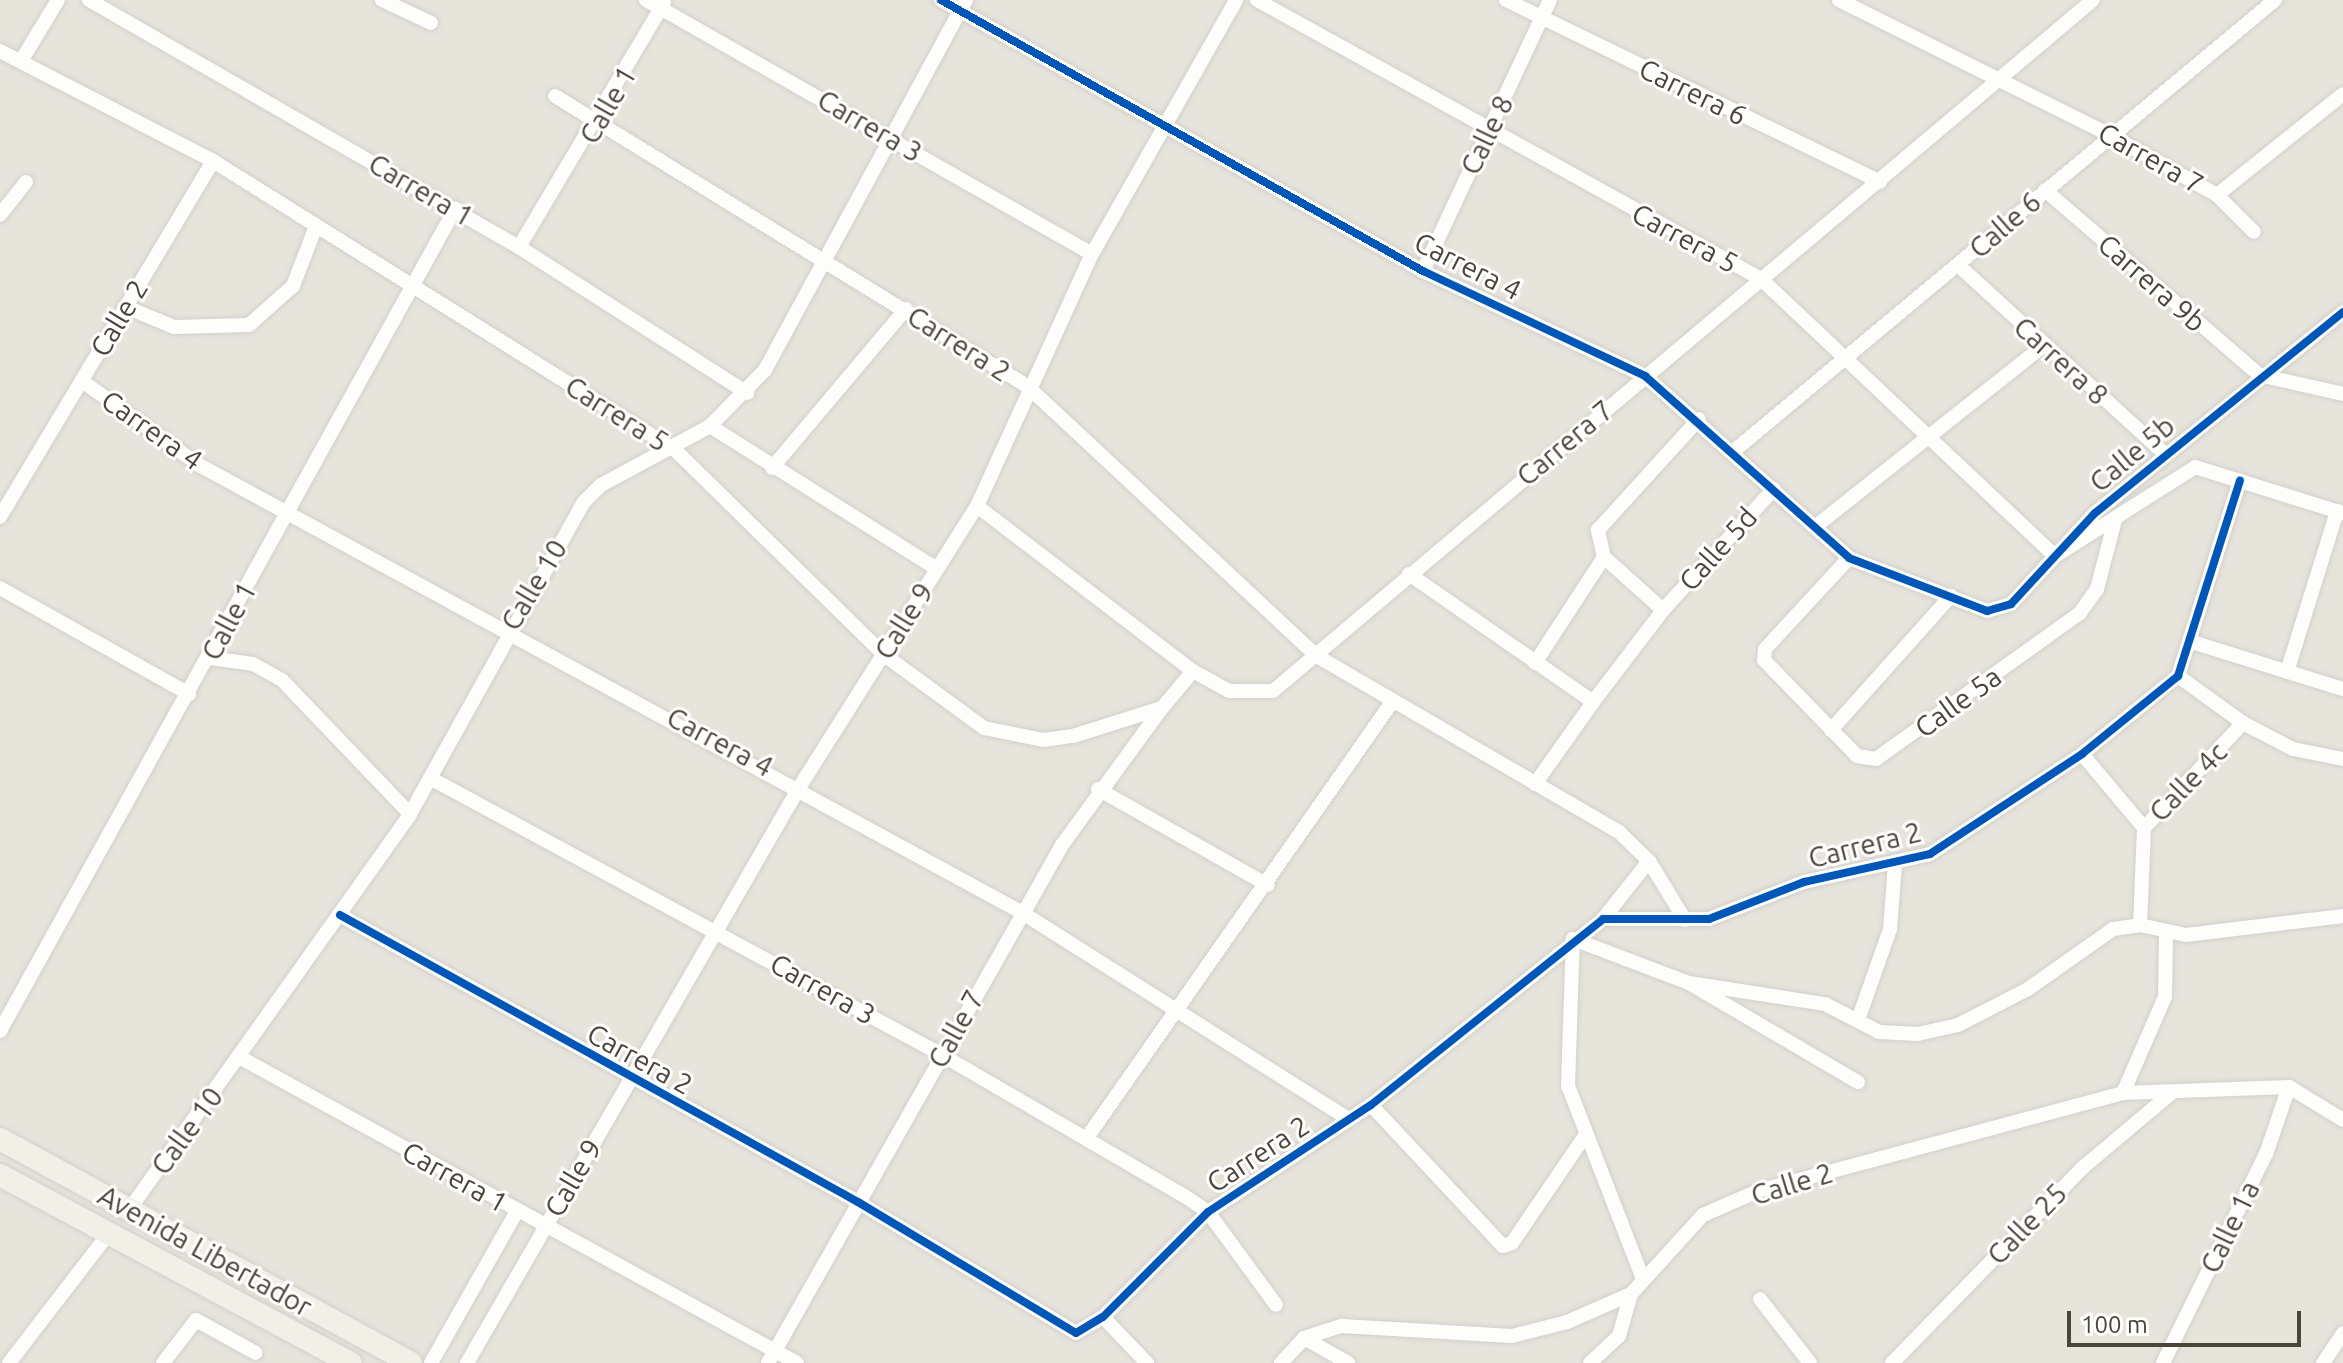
<!DOCTYPE html>
<style>
body{margin:0}
#map{position:relative;width:2343px;height:1363px;overflow:hidden;background:#f4f2ee;font-family:Ubuntu,sans-serif}
div>[style]{position:absolute}
.residential>*{inset:0;background:#e7e4dc;transform-origin:0 0}
.roads{filter:drop-shadow(0 0 2px #d2d0cb) drop-shadow(0 0 2px #d2d0cb)}
.minor>*{height:14px;margin:-7px;padding:0 7px;transform-origin:7px;border-radius:7px;background:#fdfdfc}
.primary>*{height:22px;margin:-11px;padding:0 11px;transform-origin:11px;border-radius:11px;background:#f2efe6}
.cycleway>*{height:8px;margin:-4px;padding:0 4px;transform-origin:4px;border-radius:4px;background:#0057b8}
span{translate:-50% -50%;white-space:nowrap;text-align:center;line-height:1.15;-webkit-text-stroke:6px #fff;paint-order:stroke}
.street-label{font-size:28px;color:#4b4439}
.scale{position:absolute;left:2067px;top:1311px;width:234px;height:36px;box-sizing:border-box;border:4px solid #4b4439;border-top:0;padding-left:10px;font-size:24px;line-height:28px;white-space:nowrap;color:#4b4439;-webkit-text-stroke:6px #fff;paint-order:stroke}
</style>
<div id="map">
<div class="residential">
<div style="left:0;top:0;width:2343px;height:1363px"></div>
</div>
<div class="roads">
<div class="minor">
<div style="left:89px;top:0;width:496px;rotate:29.9deg"></div>
<div style="left:519px;top:247px;width:271px;rotate:32.6deg"></div>
<div style="left:382px;top:0;width:54px;rotate:25.1deg"></div>
<div style="left:646px;top:0;width:513px;rotate:29.66deg"></div>
<div style="left:941px;top:0;width:553px;rotate:29.35deg"></div>
<div style="left:1423px;top:271px;width:246px;rotate:25.3deg"></div>
<div style="left:1645px;top:376px;width:273px;rotate:41.7deg"></div>
<div style="left:1849px;top:558px;width:148px;rotate:21deg"></div>
<div style="left:1987px;top:611px;width:25px;rotate:-16deg"></div>
<div style="left:2011px;top:604px;width:124px;rotate:-47.3deg"></div>
<div style="left:2095px;top:513px;width:319px;rotate:-39deg"></div>
<div style="left:1257px;top:0;width:576px;rotate:28.97deg"></div>
<div style="left:1761px;top:279px;width:404px;rotate:43.3deg"></div>
<div style="left:2055px;top:556px;width:166px;rotate:-32.4deg"></div>
<div style="left:2195px;top:467px;width:155px;rotate:17.3deg"></div>
<div style="left:1506px;top:0;width:416px;rotate:25.9deg"></div>
<div style="left:1839px;top:0;width:303px;rotate:26.5deg"></div>
<div style="left:2110px;top:135px;width:123px;rotate:29.3deg"></div>
<div style="left:2217px;top:195px;width:52px;rotate:45deg"></div>
<div style="left:0;top:51px;width:240px;rotate:27.3deg"></div>
<div style="left:213px;top:161px;width:545px;rotate:32.03deg"></div>
<div style="left:675px;top:450px;width:291px;rotate:44.4deg"></div>
<div style="left:883px;top:654px;width:125px;rotate:36.2deg"></div>
<div style="left:984px;top:728px;width:60px;rotate:11.5deg"></div>
<div style="left:1043px;top:740px;width:30px;rotate:-8deg"></div>
<div style="left:1073px;top:736px;width:93px;rotate:-17.5deg"></div>
<div style="left:1162px;top:708px;width:48px;rotate:-50deg"></div>
<div style="left:21px;top:61px;width:71px;rotate:-58.8deg"></div>
<div style="left:555px;top:96px;width:554px;rotate:31.57deg"></div>
<div style="left:1027px;top:386px;width:394px;rotate:43deg"></div>
<div style="left:1315px;top:655px;width:352px;rotate:30.2deg"></div>
<div style="left:1619px;top:832px;width:42px;rotate:44deg"></div>
<div style="left:1649px;top:861px;width:69px;rotate:58.6deg"></div>
<div style="left:2045px;top:190px;width:283px;rotate:40.8deg"></div>
<div style="left:2259px;top:375px;width:86px;rotate:12.7deg"></div>
<div style="left:2217px;top:195px;width:161px;rotate:-38.7deg"></div>
<div style="left:0;top:215px;width:42px;rotate:-51.8deg"></div>
<div style="left:519px;top:247px;width:284px;rotate:-59.3deg"></div>
<div style="left:1958px;top:265px;width:282px;rotate:42.4deg"></div>
<div style="left:1423px;top:271px;width:299px;rotate:-64.9deg"></div>
<div style="left:126px;top:307px;width:52px;rotate:22.6deg"></div>
<div style="left:174px;top:327px;width:75px;rotate:-1.5deg"></div>
<div style="left:249px;top:325px;width:59px;rotate:-41.6deg"></div>
<div style="left:293px;top:286px;width:64px;rotate:-69deg"></div>
<div style="left:82px;top:381px;width:144px;rotate:35.7deg"></div>
<div style="left:199px;top:465px;width:936px;rotate:28.54deg"></div>
<div style="left:1021px;top:912px;width:388px;rotate:32.3deg"></div>
<div style="left:710px;top:426px;width:268px;rotate:32.2deg"></div>
<div style="left:1735px;top:450px;width:703px;rotate:-39.81deg"></div>
<div style="left:772px;top:468px;width:208px;rotate:-49.9deg"></div>
<div style="left:977px;top:506px;width:272px;rotate:37.4deg"></div>
<div style="left:1193px;top:671px;width:41px;rotate:29.1deg"></div>
<div style="left:1229px;top:691px;width:44px"></div>
<div style="left:1273px;top:691px;width:1072px;rotate:-40.12deg"></div>
<div style="left:0;top:517px;width:415px;rotate:-59.1deg"></div>
<div style="left:1816px;top:526px;width:290px;rotate:-38.4deg"></div>
<div style="left:1849px;top:558px;width:124px;rotate:132.7deg"></div>
<div style="left:1765px;top:649px;width:11px;rotate:95deg"></div>
<div style="left:1764px;top:660px;width:134px;rotate:45.9deg"></div>
<div style="left:1857px;top:756px;width:19px;rotate:9deg"></div>
<div style="left:1876px;top:759px;width:251px;rotate:-35.6deg"></div>
<div style="left:2080px;top:613px;width:29px;rotate:-55deg"></div>
<div style="left:2097px;top:589px;width:71px;rotate:-75.4deg"></div>
<div style="left:1409px;top:574px;width:224px;rotate:34.8deg"></div>
<div style="left:1593px;top:702px;width:116px;rotate:-52.7deg"></div>
<div style="left:1663px;top:610px;width:164px;rotate:-47.5deg"></div>
<div style="left:0;top:588px;width:217px;rotate:29.3deg"></div>
<div style="left:1663px;top:610px;width:79px;rotate:-138.1deg"></div>
<div style="left:1604px;top:557px;width:28px;rotate:-103deg"></div>
<div style="left:1598px;top:530px;width:150px;rotate:-47.7deg"></div>
<div style="left:2192px;top:642px;width:158px;rotate:17.3deg"></div>
<div style="left:210px;top:658px;width:43px;rotate:7.9deg"></div>
<div style="left:253px;top:664px;width:33px;rotate:29deg"></div>
<div style="left:282px;top:680px;width:185px;rotate:46.3deg"></div>
<div style="left:1535px;top:663px;width:126px;rotate:-56.9deg"></div>
<div style="left:2287px;top:672px;width:169px;rotate:-72.7deg"></div>
<div style="left:2243px;top:723px;width:56px;rotate:27.5deg"></div>
<div style="left:2293px;top:749px;width:51px;rotate:11.3deg"></div>
<div style="left:1831px;top:730px;width:180px;rotate:-48.2deg"></div>
<div style="left:2082px;top:754px;width:97px;rotate:50deg"></div>
<div style="left:2144px;top:828px;width:144px;rotate:-46.7deg"></div>
<div style="left:2243px;top:723px;width:80px;rotate:-144.1deg"></div>
<div style="left:430px;top:778px;width:582px;rotate:28.41deg"></div>
<div style="left:942px;top:1055px;width:279px;rotate:30.2deg"></div>
<div style="left:1183px;top:1195px;width:30px;rotate:34deg"></div>
<div style="left:1208px;top:1212px;width:115px;rotate:53.8deg"></div>
<div style="left:1535px;top:784px;width:100px;rotate:-54.7deg"></div>
<div style="left:1098px;top:789px;width:195px;rotate:29.5deg"></div>
<div style="left:340px;top:915px;width:592px;rotate:28.99deg"></div>
<div style="left:858px;top:1202px;width:254px;rotate:31deg"></div>
<div style="left:1076px;top:1333px;width:31px;rotate:-31deg"></div>
<div style="left:1103px;top:1317px;width:148px;rotate:-45deg"></div>
<div style="left:1208px;top:1212px;width:195px;rotate:-33.3deg"></div>
<div style="left:1371px;top:1105px;width:297px;rotate:-38.7deg"></div>
<div style="left:1603px;top:919px;width:106px"></div>
<div style="left:1709px;top:919px;width:102px;rotate:-21.3deg"></div>
<div style="left:1804px;top:882px;width:129px;rotate:-12.5deg"></div>
<div style="left:1930px;top:854px;width:182px;rotate:-33.3deg"></div>
<div style="left:2082px;top:754px;width:124px;rotate:-39.1deg"></div>
<div style="left:2178px;top:676px;width:205px;rotate:-72.4deg"></div>
<div style="left:1603px;top:919px;width:74px;rotate:-51.6deg"></div>
<div style="left:2140px;top:925px;width:97px;rotate:-87.6deg"></div>
<div style="left:1689px;top:983px;width:138px;rotate:8.8deg"></div>
<div style="left:1825px;top:1004px;width:61px;rotate:27.4deg"></div>
<div style="left:1879px;top:1032px;width:39px;rotate:3deg"></div>
<div style="left:1918px;top:1034px;width:41px;rotate:-12.7deg"></div>
<div style="left:1958px;top:1025px;width:79px;rotate:-27.2deg"></div>
<div style="left:2028px;top:989px;width:104px;rotate:-35.2deg"></div>
<div style="left:2113px;top:929px;width:27px;rotate:-8deg"></div>
<div style="left:2140px;top:925px;width:47px;rotate:12.3deg"></div>
<div style="left:2186px;top:935px;width:158px;rotate:-6.9deg"></div>
<div style="left:1858px;top:1020px;width:96px;rotate:-70.6deg"></div>
<div style="left:1890px;top:929px;width:65px;rotate:-85.6deg"></div>
<div style="left:0;top:1031px;width:940px;rotate:-61.03deg"></div>
<div style="left:241px;top:1058px;width:634px;rotate:28.75deg"></div>
<div style="left:2123px;top:1093px;width:105px;rotate:-66.4deg"></div>
<div style="left:2165px;top:997px;width:65px;rotate:-89.1deg"></div>
<div style="left:1371px;top:1105px;width:193px;rotate:46.9deg"></div>
<div style="left:1503px;top:1246px;width:9px;rotate:-18deg"></div>
<div style="left:1512px;top:1243px;width:132px;rotate:-55.8deg"></div>
<div style="left:1086px;top:1139px;width:530px;rotate:-54.99deg"></div>
<div style="left:129px;top:1210px;width:486px;rotate:-54.6deg"></div>
<div style="left:410px;top:814px;width:357px;rotate:-60.9deg"></div>
<div style="left:584px;top:502px;width:24px;rotate:-45deg"></div>
<div style="left:601px;top:485px;width:124px;rotate:-28.4deg"></div>
<div style="left:710px;top:426px;width:78px;rotate:-45.5deg"></div>
<div style="left:765px;top:370px;width:421px;rotate:-61.5deg"></div>
<div style="left:1643px;top:1279px;width:207px;rotate:-111.2deg"></div>
<div style="left:1568px;top:1086px;width:147px;rotate:-88.1deg"></div>
<div style="left:1573px;top:939px;width:124px;rotate:20.8deg"></div>
<div style="left:1689px;top:983px;width:196px;rotate:30.4deg"></div>
<div style="left:1760px;top:1299px;width:81px;rotate:52deg"></div>
<div style="left:1103px;top:1317px;width:64px;rotate:46.3deg"></div>
<div style="left:1304px;top:1338px;width:51px;rotate:29.6deg"></div>
<div style="left:9px;top:1363px;width:164px;rotate:-52.4deg"></div>
<div style="left:163px;top:1363px;width:54px;rotate:-52.5deg"></div>
<div style="left:196px;top:1320px;width:68px;rotate:28.8deg"></div>
<div style="left:431px;top:1363px;width:175px;rotate:-60.5deg"></div>
<div style="left:467px;top:1363px;width:666px;rotate:-60.01deg"></div>
<div style="left:800px;top:786px;width:331px;rotate:-57.7deg"></div>
<div style="left:977px;top:506px;width:277px;rotate:-65.5deg"></div>
<div style="left:1092px;top:254px;width:292px;rotate:-60.4deg"></div>
<div style="left:768px;top:1363px;width:596px;rotate:-60.42deg"></div>
<div style="left:1062px;top:845px;width:170px;rotate:-53.9deg"></div>
<div style="left:1281px;top:1363px;width:34px;rotate:-47deg"></div>
<div style="left:1304px;top:1338px;width:40px;rotate:-18deg"></div>
<div style="left:1342px;top:1326px;width:170px;rotate:3.4deg"></div>
<div style="left:1512px;top:1336px;width:57px;rotate:-14.3deg"></div>
<div style="left:1567px;top:1322px;width:70px;rotate:-23.6deg"></div>
<div style="left:1631px;top:1294px;width:107px;rotate:-47.7deg"></div>
<div style="left:1703px;top:1215px;width:60px;rotate:-23.6deg"></div>
<div style="left:1758px;top:1191px;width:378px;rotate:-15deg"></div>
<div style="left:2123px;top:1093px;width:166px;rotate:-2.1deg"></div>
<div style="left:2289px;top:1087px;width:63px;rotate:31.4deg"></div>
<div style="left:1590px;top:1363px;width:40px;rotate:-43deg"></div>
<div style="left:1619px;top:1336px;width:44px;rotate:-74.1deg"></div>
<div style="left:1892px;top:1363px;width:271px;rotate:-45.7deg"></div>
<div style="left:2081px;top:1169px;width:116px;rotate:-40.1deg"></div>
<div style="left:2163px;top:1363px;width:233px;rotate:-63.8deg"></div>
<div style="left:2266px;top:1154px;width:71px;rotate:-71.1deg"></div>
<div style="left:2323px;top:1363px;width:36px;rotate:-56deg"></div>
</div>
<div class="primary">
<div style="left:0;top:1139px;width:468px;rotate:28.6deg"></div>
<div style="left:0;top:1175px;width:398px;rotate:28.2deg"></div>
</div>
</div>
<div class="cycleway">
<div style="left:941px;top:0;width:553px;rotate:29.35deg"></div>
<div style="left:1423px;top:271px;width:246px;rotate:25.3deg"></div>
<div style="left:1645px;top:376px;width:273px;rotate:41.7deg"></div>
<div style="left:1849px;top:558px;width:148px;rotate:21deg"></div>
<div style="left:1987px;top:611px;width:25px;rotate:-16deg"></div>
<div style="left:2011px;top:604px;width:124px;rotate:-47.3deg"></div>
<div style="left:2095px;top:513px;width:319px;rotate:-39deg"></div>
<div style="left:340px;top:915px;width:592px;rotate:28.99deg"></div>
<div style="left:858px;top:1202px;width:254px;rotate:31deg"></div>
<div style="left:1076px;top:1333px;width:31px;rotate:-31deg"></div>
<div style="left:1103px;top:1317px;width:148px;rotate:-45deg"></div>
<div style="left:1208px;top:1212px;width:195px;rotate:-33.3deg"></div>
<div style="left:1371px;top:1105px;width:297px;rotate:-38.7deg"></div>
<div style="left:1603px;top:919px;width:106px"></div>
<div style="left:1709px;top:919px;width:102px;rotate:-21.3deg"></div>
<div style="left:1804px;top:882px;width:129px;rotate:-12.5deg"></div>
<div style="left:1930px;top:854px;width:182px;rotate:-33.3deg"></div>
<div style="left:2082px;top:754px;width:124px;rotate:-39.1deg"></div>
<div style="left:2178px;top:676px;width:205px;rotate:-72.4deg"></div>
</div>
<div class="street-label">
<span style="left:1693px;top:92px;rotate:26deg">Carrera 6</span>
<span style="left:608px;top:105px;rotate:-60deg">Calle 1</span>
<span style="left:870px;top:126px;rotate:30deg">Carrera 3</span>
<span style="left:1487px;top:135px;rotate:-64deg">Calle 8</span>
<span style="left:2151px;top:158px;rotate:29deg">Carrera 7</span>
<span style="left:421px;top:190px;rotate:30deg">Carrera 1</span>
<span style="left:2005px;top:225px;rotate:-41deg">Calle 6</span>
<span style="left:1685px;top:238px;rotate:28deg">Carrera 5</span>
<span style="left:1468px;top:266px;rotate:27deg">Carrera 4</span>
<span style="left:2152px;top:283px;rotate:41deg">Carrera 9b</span>
<span style="left:119px;top:318px;rotate:-59deg">Calle 2</span>
<span style="left:959px;top:344px;rotate:32deg">Carrera 2</span>
<span style="left:2061px;top:361px;rotate:42deg">Carrera 8</span>
<span style="left:617px;top:414px;rotate:32deg">Carrera 5</span>
<span style="left:152px;top:430px;rotate:35deg">Carrera 4</span>
<span style="left:1565px;top:443px;rotate:-40deg">Carrera 7</span>
<span style="left:2132px;top:454px;rotate:-40deg">Calle 5b</span>
<span style="left:1718px;top:549px;rotate:-48deg">Calle 5d</span>
<span style="left:534px;top:585px;rotate:-59deg">Calle 10</span>
<span style="left:229px;top:621px;rotate:-62deg">Calle 1</span>
<span style="left:904px;top:621px;rotate:-58deg">Calle 9</span>
<span style="left:1958px;top:702px;rotate:-36deg">Calle 5a</span>
<span style="left:720px;top:742px;rotate:28deg">Carrera 4</span>
<span style="left:2188px;top:782px;rotate:-46deg">Calle 4c</span>
<span style="left:1865px;top:845px;rotate:-14deg">Carrera 2</span>
<span style="left:823px;top:989px;rotate:29deg">Carrera 3</span>
<span style="left:956px;top:1029px;rotate:-61deg">Calle 7</span>
<span style="left:640px;top:1059px;rotate:29deg">Carrera 2</span>
<span style="left:187px;top:1131px;rotate:-54deg">Calle 10</span>
<span style="left:1258px;top:1154px;rotate:-33deg">Carrera 2</span>
<span style="left:455px;top:1177px;rotate:29deg">Carrera 1</span>
<span style="left:573px;top:1178px;rotate:-60deg">Calle 9</span>
<span style="left:1792px;top:1184px;rotate:-17deg">Calle 2</span>
<span style="left:2027px;top:1224px;rotate:-46deg">Calle 25</span>
<span style="left:2230px;top:1227px;rotate:-64deg">Calle 1a</span>
<span style="left:205px;top:1251px;rotate:29deg">Avenida Libertador</span>
</div>
<div class="scale">100 m</div>
</div>
